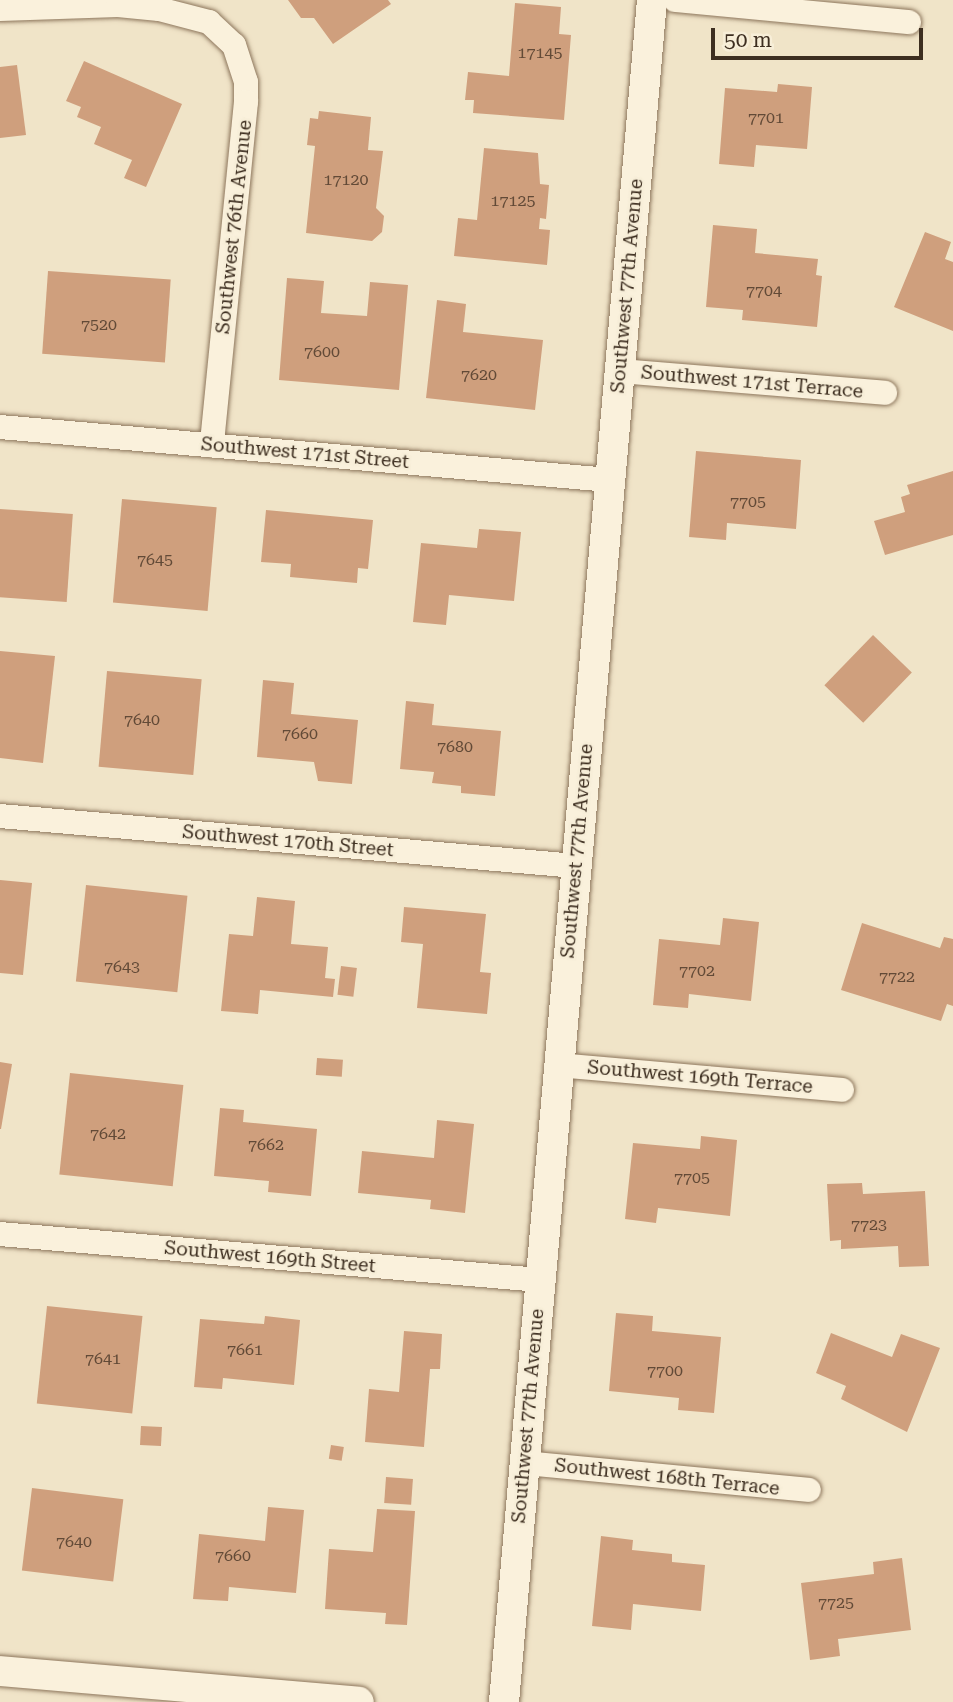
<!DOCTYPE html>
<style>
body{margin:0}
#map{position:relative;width:953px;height:1702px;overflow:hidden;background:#f0e4c8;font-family:"Roboto Serif",serif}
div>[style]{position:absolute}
.building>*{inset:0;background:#cf9f7d;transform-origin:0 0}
.roads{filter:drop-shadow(0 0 2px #8d765c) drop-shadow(0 0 2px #8d765c)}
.minor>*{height:24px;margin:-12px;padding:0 12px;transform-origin:12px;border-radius:12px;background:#faf1dc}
.tertiary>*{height:30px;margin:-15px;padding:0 15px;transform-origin:15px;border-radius:15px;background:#faf1dc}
span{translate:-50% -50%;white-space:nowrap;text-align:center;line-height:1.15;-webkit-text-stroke:5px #f7eed8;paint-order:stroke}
.number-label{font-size:16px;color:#624a37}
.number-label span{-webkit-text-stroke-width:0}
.street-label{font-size:19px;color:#3d2e20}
.scale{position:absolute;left:711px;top:28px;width:212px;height:32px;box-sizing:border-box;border:4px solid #3d2e20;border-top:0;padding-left:9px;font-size:21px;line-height:24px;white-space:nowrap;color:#3d2e20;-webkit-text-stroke:5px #f7eed8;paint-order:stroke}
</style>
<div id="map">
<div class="building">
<div style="clip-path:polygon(288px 0,388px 0,391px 4px,333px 44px,314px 18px,301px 18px)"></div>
<div style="clip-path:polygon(515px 3px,561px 7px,559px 34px,571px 35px,564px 120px,473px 113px,474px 100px,465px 100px,468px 72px,509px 76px)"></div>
<div style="clip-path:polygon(84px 61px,182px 104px,146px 187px,124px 178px,132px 160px,94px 144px,101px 127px,77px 117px,81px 107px,66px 101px)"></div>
<div style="clip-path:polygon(17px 65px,26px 135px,0 138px,0 67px)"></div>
<div style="clip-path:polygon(778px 84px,812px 87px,807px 149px,756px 145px,754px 167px,719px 164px,725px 88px,777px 92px)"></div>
<div style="clip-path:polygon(319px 111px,371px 117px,368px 150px,383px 151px,376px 208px,384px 216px,382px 232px,372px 241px,306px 233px,315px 146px,307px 145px,310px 118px,318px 119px)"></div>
<div style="clip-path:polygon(484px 148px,538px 153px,540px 184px,549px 185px,546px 219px,540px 218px,539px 229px,550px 230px,547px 265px,454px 256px,458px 218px,477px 220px)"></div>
<div style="clip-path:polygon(713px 225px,757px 229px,755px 253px,818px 259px,816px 275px,822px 276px,817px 327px,742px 320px,743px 310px,706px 307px)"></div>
<div style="clip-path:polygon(925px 232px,951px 242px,945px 259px,953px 262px,953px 331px,894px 307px)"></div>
<div style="left:48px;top:271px;width:123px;height:83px;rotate:4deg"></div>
<div style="clip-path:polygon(287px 278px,324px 281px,321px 313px,367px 316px,370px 282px,408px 285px,399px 390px,279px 380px)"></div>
<div style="clip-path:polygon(437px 300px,466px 304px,463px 332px,543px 340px,535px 410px,426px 398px)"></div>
<div style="clip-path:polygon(696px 451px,801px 460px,796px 529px,727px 523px,726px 540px,689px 537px)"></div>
<div style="clip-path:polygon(953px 471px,953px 535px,885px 555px,874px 521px,905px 512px,901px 497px,910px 494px,907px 485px)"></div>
<div style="left:122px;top:499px;width:95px;height:104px;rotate:5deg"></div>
<div style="left:0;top:509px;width:73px;height:88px;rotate:4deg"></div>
<div style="clip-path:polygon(266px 510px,373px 520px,368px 569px,358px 568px,357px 583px,290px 577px,291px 564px,261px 562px)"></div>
<div style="clip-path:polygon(479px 529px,521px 532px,514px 601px,449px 595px,446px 625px,413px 622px,421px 543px,477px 548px)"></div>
<div style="left:873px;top:635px;width:54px;height:70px;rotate:44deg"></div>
<div style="clip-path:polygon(0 651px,55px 656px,43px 763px,0 758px)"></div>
<div style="left:107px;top:671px;width:95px;height:96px;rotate:5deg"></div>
<div style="clip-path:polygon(263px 680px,294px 683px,291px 714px,358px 720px,352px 784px,318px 781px,314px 762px,257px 757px)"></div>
<div style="clip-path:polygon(406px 701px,434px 704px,432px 725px,501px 731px,495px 796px,461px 793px,461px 786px,432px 783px,434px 772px,400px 769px)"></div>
<div style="clip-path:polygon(0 880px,32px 883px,23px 975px,0 973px)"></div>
<div style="left:86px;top:885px;width:102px;height:97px;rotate:6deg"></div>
<div style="clip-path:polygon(257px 897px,295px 901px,291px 944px,328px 947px,325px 978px,335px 979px,333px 997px,260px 990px,258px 1014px,221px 1011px,229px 934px,253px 936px)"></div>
<div style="clip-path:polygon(404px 907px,486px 914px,480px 972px,491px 973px,487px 1014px,417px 1008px,423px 944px,401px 942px)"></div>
<div style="clip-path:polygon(723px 918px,759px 922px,751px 1001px,689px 994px,688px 1008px,653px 1005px,659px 939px,720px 945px)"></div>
<div style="clip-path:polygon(862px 923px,940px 948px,944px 937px,953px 939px,953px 1006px,947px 1004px,941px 1021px,841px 990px)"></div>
<div style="left:341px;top:966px;width:16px;height:29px;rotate:7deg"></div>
<div style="left:317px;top:1058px;width:26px;height:17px;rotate:4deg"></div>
<div style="clip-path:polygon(0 1062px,12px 1064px,1px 1129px,0 1129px)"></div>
<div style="left:70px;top:1073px;width:114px;height:102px;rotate:6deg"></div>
<div style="clip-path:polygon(220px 1108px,244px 1110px,243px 1122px,317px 1129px,311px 1196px,268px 1192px,269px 1181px,214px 1176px)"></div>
<div style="clip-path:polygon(437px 1120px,474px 1124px,465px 1213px,430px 1209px,431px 1200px,358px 1193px,362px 1151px,434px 1158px)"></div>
<div style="clip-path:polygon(701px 1136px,737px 1140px,730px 1216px,658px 1208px,656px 1223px,625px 1219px,633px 1143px,700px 1149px)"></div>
<div style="clip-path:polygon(862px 1183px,863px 1194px,925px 1191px,929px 1266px,899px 1267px,898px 1246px,841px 1249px,841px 1240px,830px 1241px,827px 1184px)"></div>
<div style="left:47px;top:1306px;width:96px;height:98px;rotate:6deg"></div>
<div style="clip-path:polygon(616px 1313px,653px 1316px,652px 1331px,721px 1337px,714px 1413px,678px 1410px,679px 1398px,609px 1391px)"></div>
<div style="clip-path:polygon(265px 1316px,300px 1320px,294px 1385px,223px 1378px,222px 1389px,194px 1387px,200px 1319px,264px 1324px)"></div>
<div style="clip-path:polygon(404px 1331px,442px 1334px,440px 1369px,430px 1369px,424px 1447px,365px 1442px,369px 1389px,399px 1392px)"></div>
<div style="clip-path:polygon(831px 1333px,892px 1357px,901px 1334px,940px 1348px,907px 1432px,841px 1399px,846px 1386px,816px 1373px)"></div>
<div style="left:141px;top:1426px;width:21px;height:19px;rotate:3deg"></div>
<div style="left:331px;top:1445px;width:13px;height:14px;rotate:9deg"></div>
<div style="left:386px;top:1477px;width:27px;height:26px;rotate:4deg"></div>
<div style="left:32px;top:1488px;width:92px;height:83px;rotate:7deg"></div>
<div style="clip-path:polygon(268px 1507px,304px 1510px,296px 1593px,229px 1587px,228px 1601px,193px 1599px,199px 1534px,265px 1541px)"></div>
<div style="clip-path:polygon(377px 1509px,415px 1511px,407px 1625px,385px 1624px,386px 1613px,325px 1609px,329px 1549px,373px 1552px)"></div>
<div style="clip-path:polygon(601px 1536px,633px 1540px,632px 1550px,672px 1554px,672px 1562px,705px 1565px,701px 1611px,633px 1604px,631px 1630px,592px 1626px)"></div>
<div style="clip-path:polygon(902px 1558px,911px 1630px,838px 1639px,840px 1656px,810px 1660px,801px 1583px,874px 1574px,873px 1562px)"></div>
</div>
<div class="roads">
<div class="minor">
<div style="left:675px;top:0;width:235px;rotate:5.4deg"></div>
<div style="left:0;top:9px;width:118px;rotate:-1.9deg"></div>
<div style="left:118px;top:5px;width:41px;rotate:5.6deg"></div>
<div style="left:159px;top:9px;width:52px;rotate:14.6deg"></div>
<div style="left:209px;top:22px;width:34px;rotate:43deg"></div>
<div style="left:234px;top:45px;width:39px;rotate:72deg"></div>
<div style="left:246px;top:82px;width:20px;rotate:90deg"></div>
<div style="left:246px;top:102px;width:345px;rotate:95.7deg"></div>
<div style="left:620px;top:371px;width:266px;rotate:4.7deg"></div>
<div style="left:0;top:427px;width:611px;rotate:4.97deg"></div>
<div style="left:0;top:816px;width:578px;rotate:4.96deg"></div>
<div style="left:558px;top:1065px;width:285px;rotate:5deg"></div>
<div style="left:0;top:1234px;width:542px;rotate:4.87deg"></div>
<div style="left:525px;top:1463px;width:285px;rotate:5.4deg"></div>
</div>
<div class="tertiary">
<div style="left:0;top:1671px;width:360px;rotate:4.9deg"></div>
<div style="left:504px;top:1702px;width:1708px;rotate:-85.03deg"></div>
</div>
</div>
<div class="number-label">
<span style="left:540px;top:53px">17145</span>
<span style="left:766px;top:118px">7701</span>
<span style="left:346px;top:180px">17120</span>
<span style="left:513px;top:201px">17125</span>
<span style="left:764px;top:291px">7704</span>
<span style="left:99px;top:325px">7520</span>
<span style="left:322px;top:352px">7600</span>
<span style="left:479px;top:375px">7620</span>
<span style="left:748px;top:502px">7705</span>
<span style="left:155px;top:560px">7645</span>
<span style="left:142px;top:720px">7640</span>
<span style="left:300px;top:734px">7660</span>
<span style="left:455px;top:747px">7680</span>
<span style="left:122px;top:967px">7643</span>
<span style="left:697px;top:971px">7702</span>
<span style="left:897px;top:977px">7722</span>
<span style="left:108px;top:1134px">7642</span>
<span style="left:266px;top:1145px">7662</span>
<span style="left:692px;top:1178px">7705</span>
<span style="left:869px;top:1225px">7723</span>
<span style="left:245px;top:1350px">7661</span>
<span style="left:103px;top:1359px">7641</span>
<span style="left:665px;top:1371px">7700</span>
<span style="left:74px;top:1542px">7640</span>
<span style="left:233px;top:1556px">7660</span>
<span style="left:836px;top:1603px">7725</span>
</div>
<div class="street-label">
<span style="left:234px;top:227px;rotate:-84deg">Southwest 76th Avenue</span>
<span style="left:627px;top:286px;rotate:-85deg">Southwest 77th Avenue</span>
<span style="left:752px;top:382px;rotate:5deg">Southwest 171st Terrace</span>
<span style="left:305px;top:453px;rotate:5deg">Southwest 171st Street</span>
<span style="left:288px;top:841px;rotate:5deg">Southwest 170th Street</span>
<span style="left:577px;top:851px;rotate:-85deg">Southwest 77th Avenue</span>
<span style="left:700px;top:1077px;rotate:5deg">Southwest 169th Terrace</span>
<span style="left:270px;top:1257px;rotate:5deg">Southwest 169th Street</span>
<span style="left:528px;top:1416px;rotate:-85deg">Southwest 77th Avenue</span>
<span style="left:667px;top:1477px;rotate:6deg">Southwest 168th Terrace</span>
</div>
<div class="scale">50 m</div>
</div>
